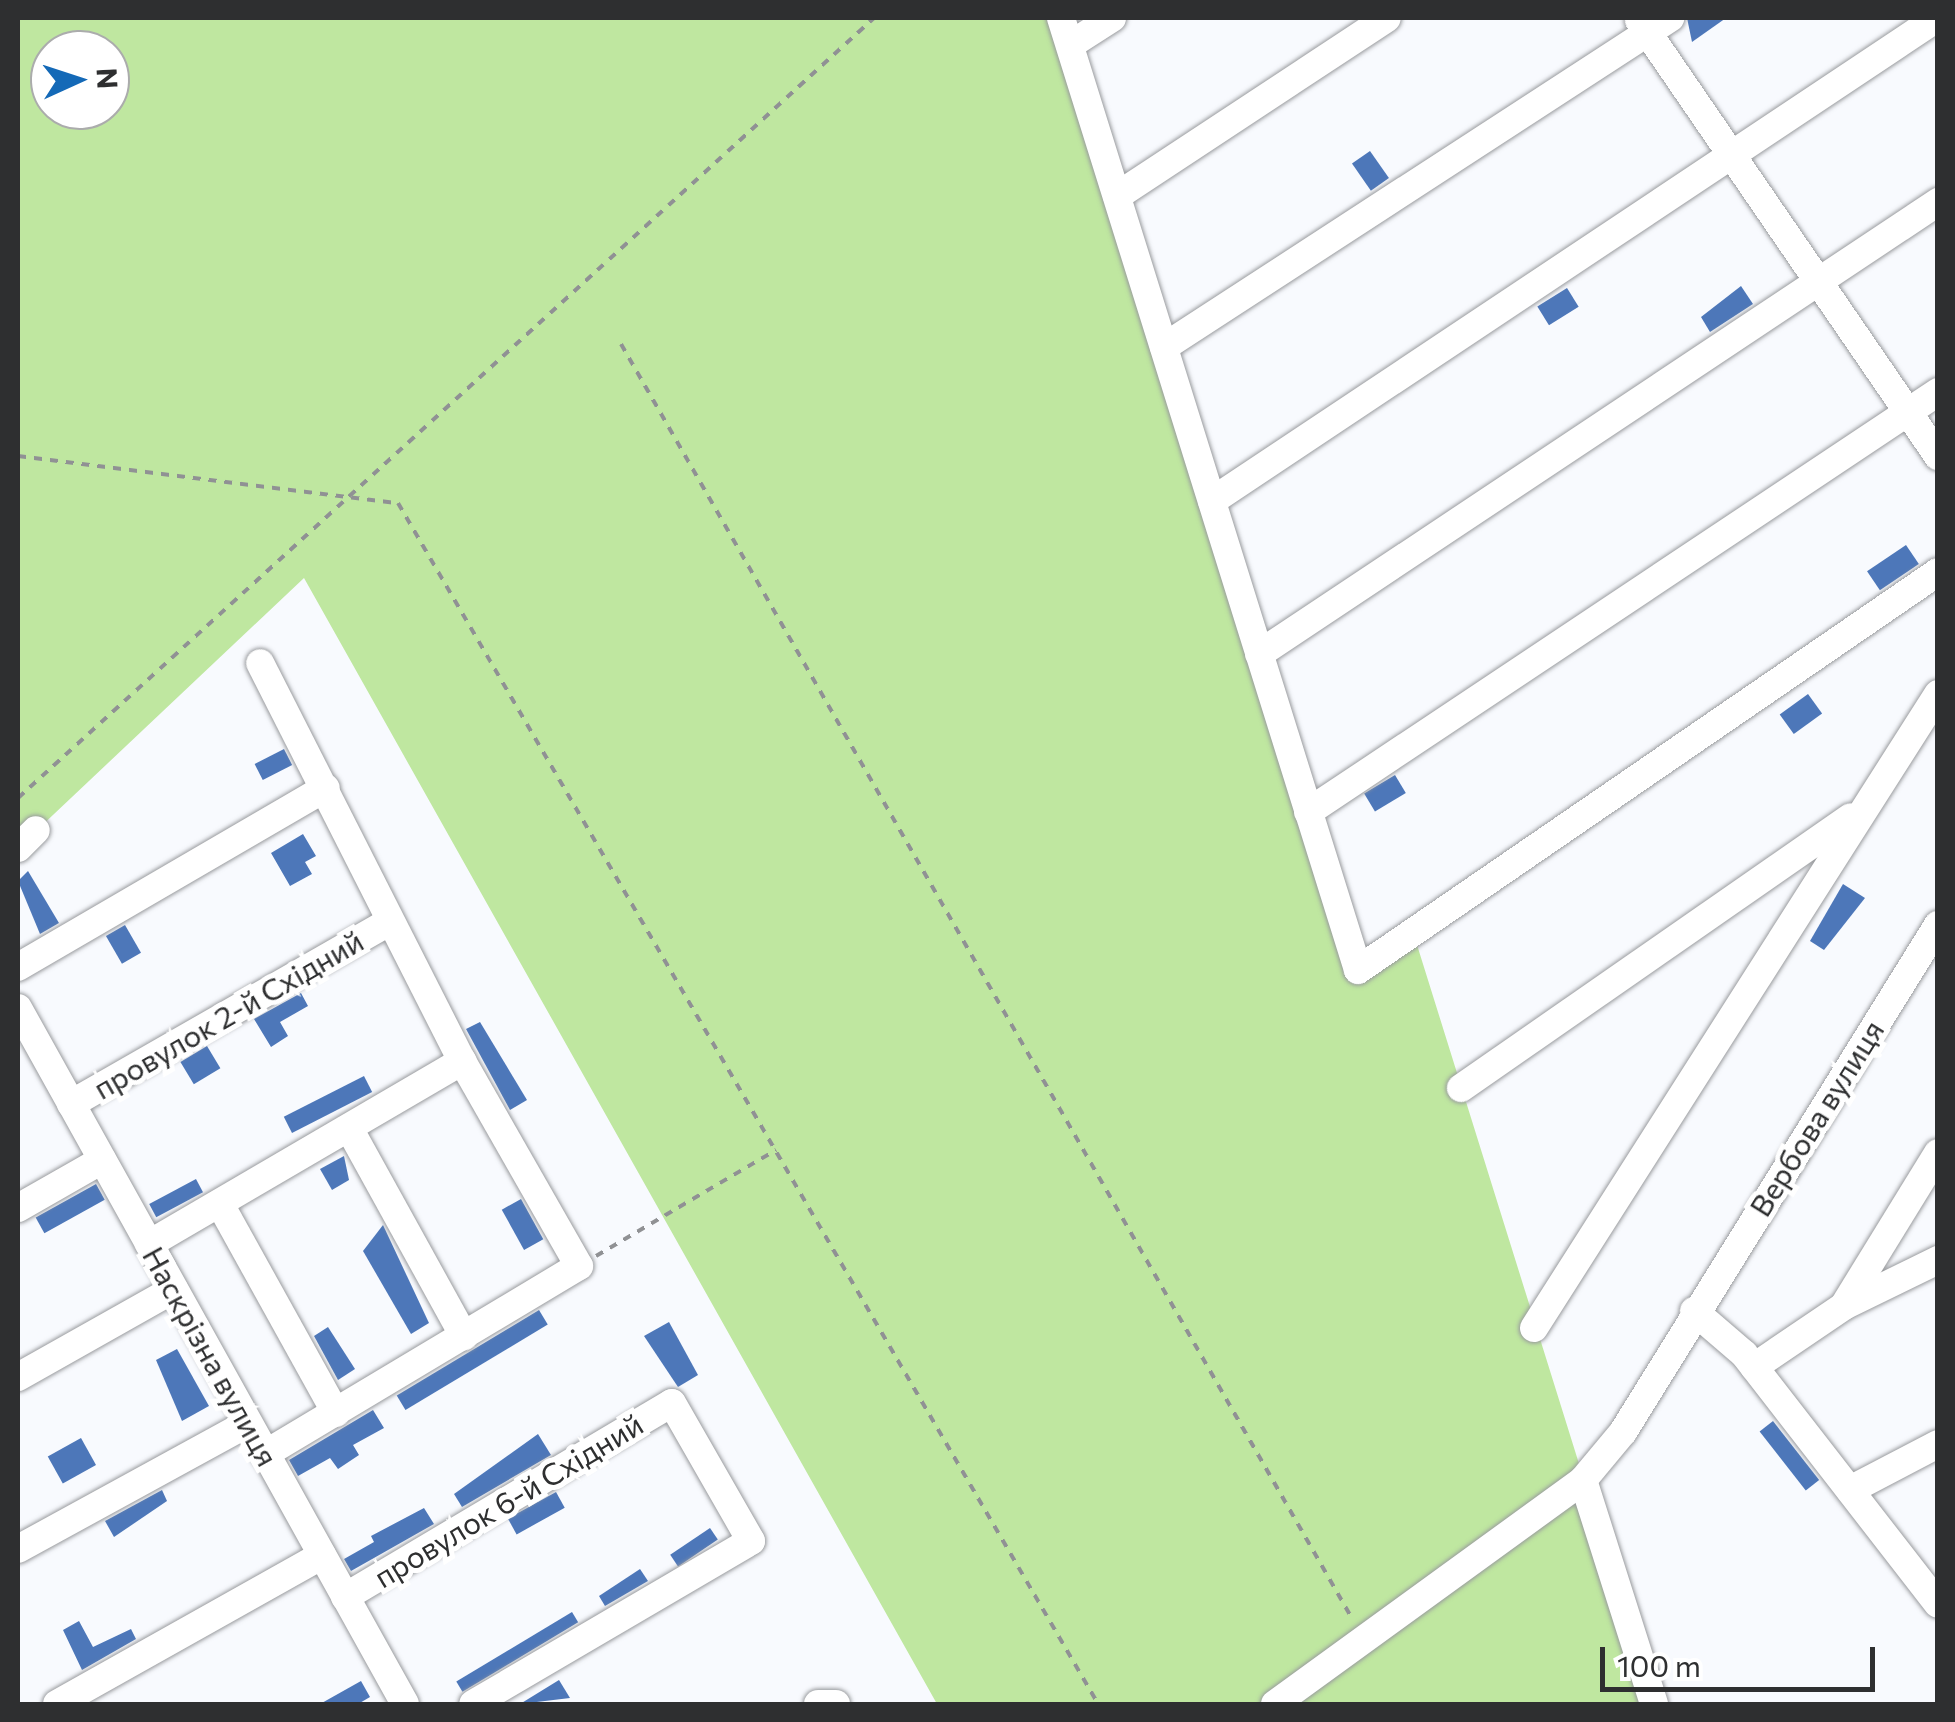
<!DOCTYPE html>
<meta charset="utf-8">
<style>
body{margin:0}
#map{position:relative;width:1955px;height:1722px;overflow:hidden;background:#f8fafe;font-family:Commissioner,sans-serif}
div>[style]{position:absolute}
.green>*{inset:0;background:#bfe7a0}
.building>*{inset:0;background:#4d77b9;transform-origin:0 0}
.path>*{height:4px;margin-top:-2px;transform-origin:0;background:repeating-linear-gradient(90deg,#909194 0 8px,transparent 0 16px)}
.roads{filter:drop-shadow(0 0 2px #999b9e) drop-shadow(0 0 2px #999b9e)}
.minor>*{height:28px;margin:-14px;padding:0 14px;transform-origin:14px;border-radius:14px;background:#fff}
span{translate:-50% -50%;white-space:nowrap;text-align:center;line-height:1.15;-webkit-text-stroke:10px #fff;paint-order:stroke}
.street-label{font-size:30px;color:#2e2f30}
.frame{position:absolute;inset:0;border:20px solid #2e2f30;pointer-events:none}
.north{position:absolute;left:30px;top:30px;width:100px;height:100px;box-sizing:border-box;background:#fff;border:2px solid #abacac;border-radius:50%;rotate:87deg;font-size:28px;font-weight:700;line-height:40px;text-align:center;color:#2e2f30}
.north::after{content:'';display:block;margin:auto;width:35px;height:45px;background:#1469b7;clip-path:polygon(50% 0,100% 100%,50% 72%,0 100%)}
.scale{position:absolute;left:1600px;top:1647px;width:275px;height:45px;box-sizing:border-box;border:5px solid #2e2f30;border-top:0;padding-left:12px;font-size:30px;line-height:35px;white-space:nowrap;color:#2e2f30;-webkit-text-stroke:8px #fff;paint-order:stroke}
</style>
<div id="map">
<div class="green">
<div style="clip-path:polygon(evenodd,18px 18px,1061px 18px,1357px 969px,1413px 932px,1654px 1704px,937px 1704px,304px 578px,18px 848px,18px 18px,50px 50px,110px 50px,110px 110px,50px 110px,50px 50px)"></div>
</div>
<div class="building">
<div style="clip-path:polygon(1687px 18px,1726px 18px,1692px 42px)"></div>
<div style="left:1370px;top:151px;width:33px;height:22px;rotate:55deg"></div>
<div style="clip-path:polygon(1741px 286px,1753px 304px,1710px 332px,1701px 317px)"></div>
<div style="left:1567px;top:288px;width:22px;height:35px;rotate:58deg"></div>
<div style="left:1906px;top:545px;width:23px;height:47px;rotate:56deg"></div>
<div style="left:1808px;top:694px;width:24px;height:35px;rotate:54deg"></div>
<div style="left:284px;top:749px;width:18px;height:33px;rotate:63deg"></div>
<div style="left:1395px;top:775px;width:21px;height:36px;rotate:59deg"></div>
<div style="clip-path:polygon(303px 834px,316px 856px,305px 862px,312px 874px,290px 886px,271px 853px)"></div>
<div style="clip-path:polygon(28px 871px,59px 923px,40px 934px,18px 881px)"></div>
<div style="clip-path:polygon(1843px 884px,1865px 898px,1824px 950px,1810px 941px)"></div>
<div style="left:125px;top:925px;width:32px;height:22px;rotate:60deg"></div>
<div style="clip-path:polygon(301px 993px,308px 1006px,280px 1022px,288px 1036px,271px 1047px,254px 1019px)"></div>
<div style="clip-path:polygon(480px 1022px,527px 1100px,510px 1110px,466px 1029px)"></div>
<div style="left:207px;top:1046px;width:26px;height:31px;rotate:59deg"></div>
<div style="left:364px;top:1076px;width:18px;height:90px;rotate:63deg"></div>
<div style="clip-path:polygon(344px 1156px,349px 1180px,332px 1190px,320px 1169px)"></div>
<div style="left:196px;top:1179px;width:15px;height:53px;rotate:62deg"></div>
<div style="left:96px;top:1184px;width:18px;height:69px;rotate:61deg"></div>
<div style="left:521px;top:1199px;width:46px;height:22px;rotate:61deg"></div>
<div style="clip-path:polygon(383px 1225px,429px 1323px,411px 1334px,363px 1251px)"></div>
<div style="left:539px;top:1310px;width:17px;height:166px;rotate:59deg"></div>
<div style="clip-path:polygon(669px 1322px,698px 1375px,678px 1387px,644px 1336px)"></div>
<div style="clip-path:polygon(328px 1327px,355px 1369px,338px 1380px,314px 1336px)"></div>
<div style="clip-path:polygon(177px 1349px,209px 1406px,182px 1421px,156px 1360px)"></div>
<div style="clip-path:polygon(373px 1410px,384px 1428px,353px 1445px,359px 1455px,338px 1469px,330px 1458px,298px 1476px,289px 1460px)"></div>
<div style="left:1773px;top:1421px;width:75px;height:17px;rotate:52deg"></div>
<div style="clip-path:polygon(538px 1434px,551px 1455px,462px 1507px,454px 1494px)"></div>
<div style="left:81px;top:1438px;width:31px;height:38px;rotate:61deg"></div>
<div style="clip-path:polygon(162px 1490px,167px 1501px,114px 1537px,105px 1521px)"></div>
<div style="left:556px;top:1492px;width:18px;height:55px;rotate:61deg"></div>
<div style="clip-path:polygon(424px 1508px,434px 1524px,351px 1571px,344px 1559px,374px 1542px,371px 1536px)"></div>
<div style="left:710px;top:1528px;width:14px;height:48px;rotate:56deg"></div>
<div style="clip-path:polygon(640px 1569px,648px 1581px,605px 1606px,599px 1596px)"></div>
<div style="left:572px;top:1612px;width:12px;height:135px;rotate:59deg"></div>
<div style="clip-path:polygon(79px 1621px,93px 1647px,131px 1629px,136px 1639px,82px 1670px,63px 1630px)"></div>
<div style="clip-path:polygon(559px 1680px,570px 1698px,520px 1704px)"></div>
<div style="clip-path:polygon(361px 1681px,370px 1697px,358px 1704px,320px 1704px)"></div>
</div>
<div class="path">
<div style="left:621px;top:344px;width:1471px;rotate:60.16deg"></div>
<div style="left:18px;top:456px;width:383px;rotate:7.1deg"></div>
<div style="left:398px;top:503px;width:1390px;rotate:59.76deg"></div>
<div style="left:18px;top:798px;width:1158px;rotate:-42.34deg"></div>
<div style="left:596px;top:1256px;width:209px;rotate:-30.5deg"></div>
</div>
<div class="roads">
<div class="minor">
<div style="left:1061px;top:18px;width:997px;rotate:72.67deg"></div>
<div style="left:1358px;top:970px;width:703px;rotate:-34.46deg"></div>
<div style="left:1639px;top:20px;width:529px;rotate:55.56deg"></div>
<div style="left:1070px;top:45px;width:50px;rotate:-32.7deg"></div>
<div style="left:1117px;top:196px;width:323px;rotate:-33.4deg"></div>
<div style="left:1164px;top:347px;width:604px;rotate:-33.03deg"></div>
<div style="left:1212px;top:501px;width:871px;rotate:-33.67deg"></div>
<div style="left:1259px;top:654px;width:816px;rotate:-33.65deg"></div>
<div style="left:1308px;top:812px;width:757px;rotate:-33.69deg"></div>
<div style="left:18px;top:848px;width:25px;rotate:-45deg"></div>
<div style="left:18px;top:967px;width:356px;rotate:-30.2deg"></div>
<div style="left:18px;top:1008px;width:796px;rotate:60.92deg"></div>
<div style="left:1461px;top:1088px;width:474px;rotate:-34.8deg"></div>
<div style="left:71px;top:1104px;width:362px;rotate:-29.8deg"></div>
<div style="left:349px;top:1128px;width:238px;rotate:61.1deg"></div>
<div style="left:220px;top:1204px;width:239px;rotate:61deg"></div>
<div style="left:18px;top:1208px;width:97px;rotate:-29.7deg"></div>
<div style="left:149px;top:1244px;width:363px;rotate:-30.3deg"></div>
<div style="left:462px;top:1061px;width:446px;rotate:-116.9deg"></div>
<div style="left:1845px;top:1304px;width:177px;rotate:-58.4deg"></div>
<div style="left:1694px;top:1311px;width:66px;rotate:40.7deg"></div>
<div style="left:1744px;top:1354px;width:316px;rotate:52.2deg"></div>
<div style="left:1534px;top:1328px;width:752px;rotate:-57.49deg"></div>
<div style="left:1754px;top:1367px;width:109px;rotate:-34.1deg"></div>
<div style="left:1844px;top:1306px;width:105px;rotate:-26.1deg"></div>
<div style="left:18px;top:1377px;width:179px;rotate:-29.4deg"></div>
<div style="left:265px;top:1454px;width:366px;rotate:-30.9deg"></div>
<div style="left:579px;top:1266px;width:236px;rotate:-119.7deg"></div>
<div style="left:1583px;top:1480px;width:235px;rotate:72.4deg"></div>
<div style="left:1850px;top:1490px;width:99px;rotate:-27.6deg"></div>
<div style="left:18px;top:1549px;width:262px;rotate:-28.7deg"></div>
<div style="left:345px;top:1597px;width:380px;rotate:-30.7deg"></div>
<div style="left:672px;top:1403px;width:159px;rotate:60.2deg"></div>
<div style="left:751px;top:1541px;width:322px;rotate:149.6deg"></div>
<div style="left:57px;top:1704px;width:304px;rotate:-29.3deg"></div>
<div style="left:818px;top:1704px;width:18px"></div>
<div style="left:1275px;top:1704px;width:381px;rotate:-36deg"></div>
<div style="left:1583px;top:1480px;width:62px;rotate:-50.2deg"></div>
<div style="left:1623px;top:1432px;width:597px;rotate:-58.15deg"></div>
</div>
</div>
<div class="street-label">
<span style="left:228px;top:1014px;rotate:-30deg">провулок 2-й Східний</span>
<span style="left:1816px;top:1118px;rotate:-58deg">Вербова вулиця</span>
<span style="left:211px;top:1356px;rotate:61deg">Наскрізна вулиця</span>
<span style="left:508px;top:1500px;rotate:-31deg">провулок 6-й Східний</span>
</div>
<div class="frame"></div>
<div class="north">N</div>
<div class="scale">100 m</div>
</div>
